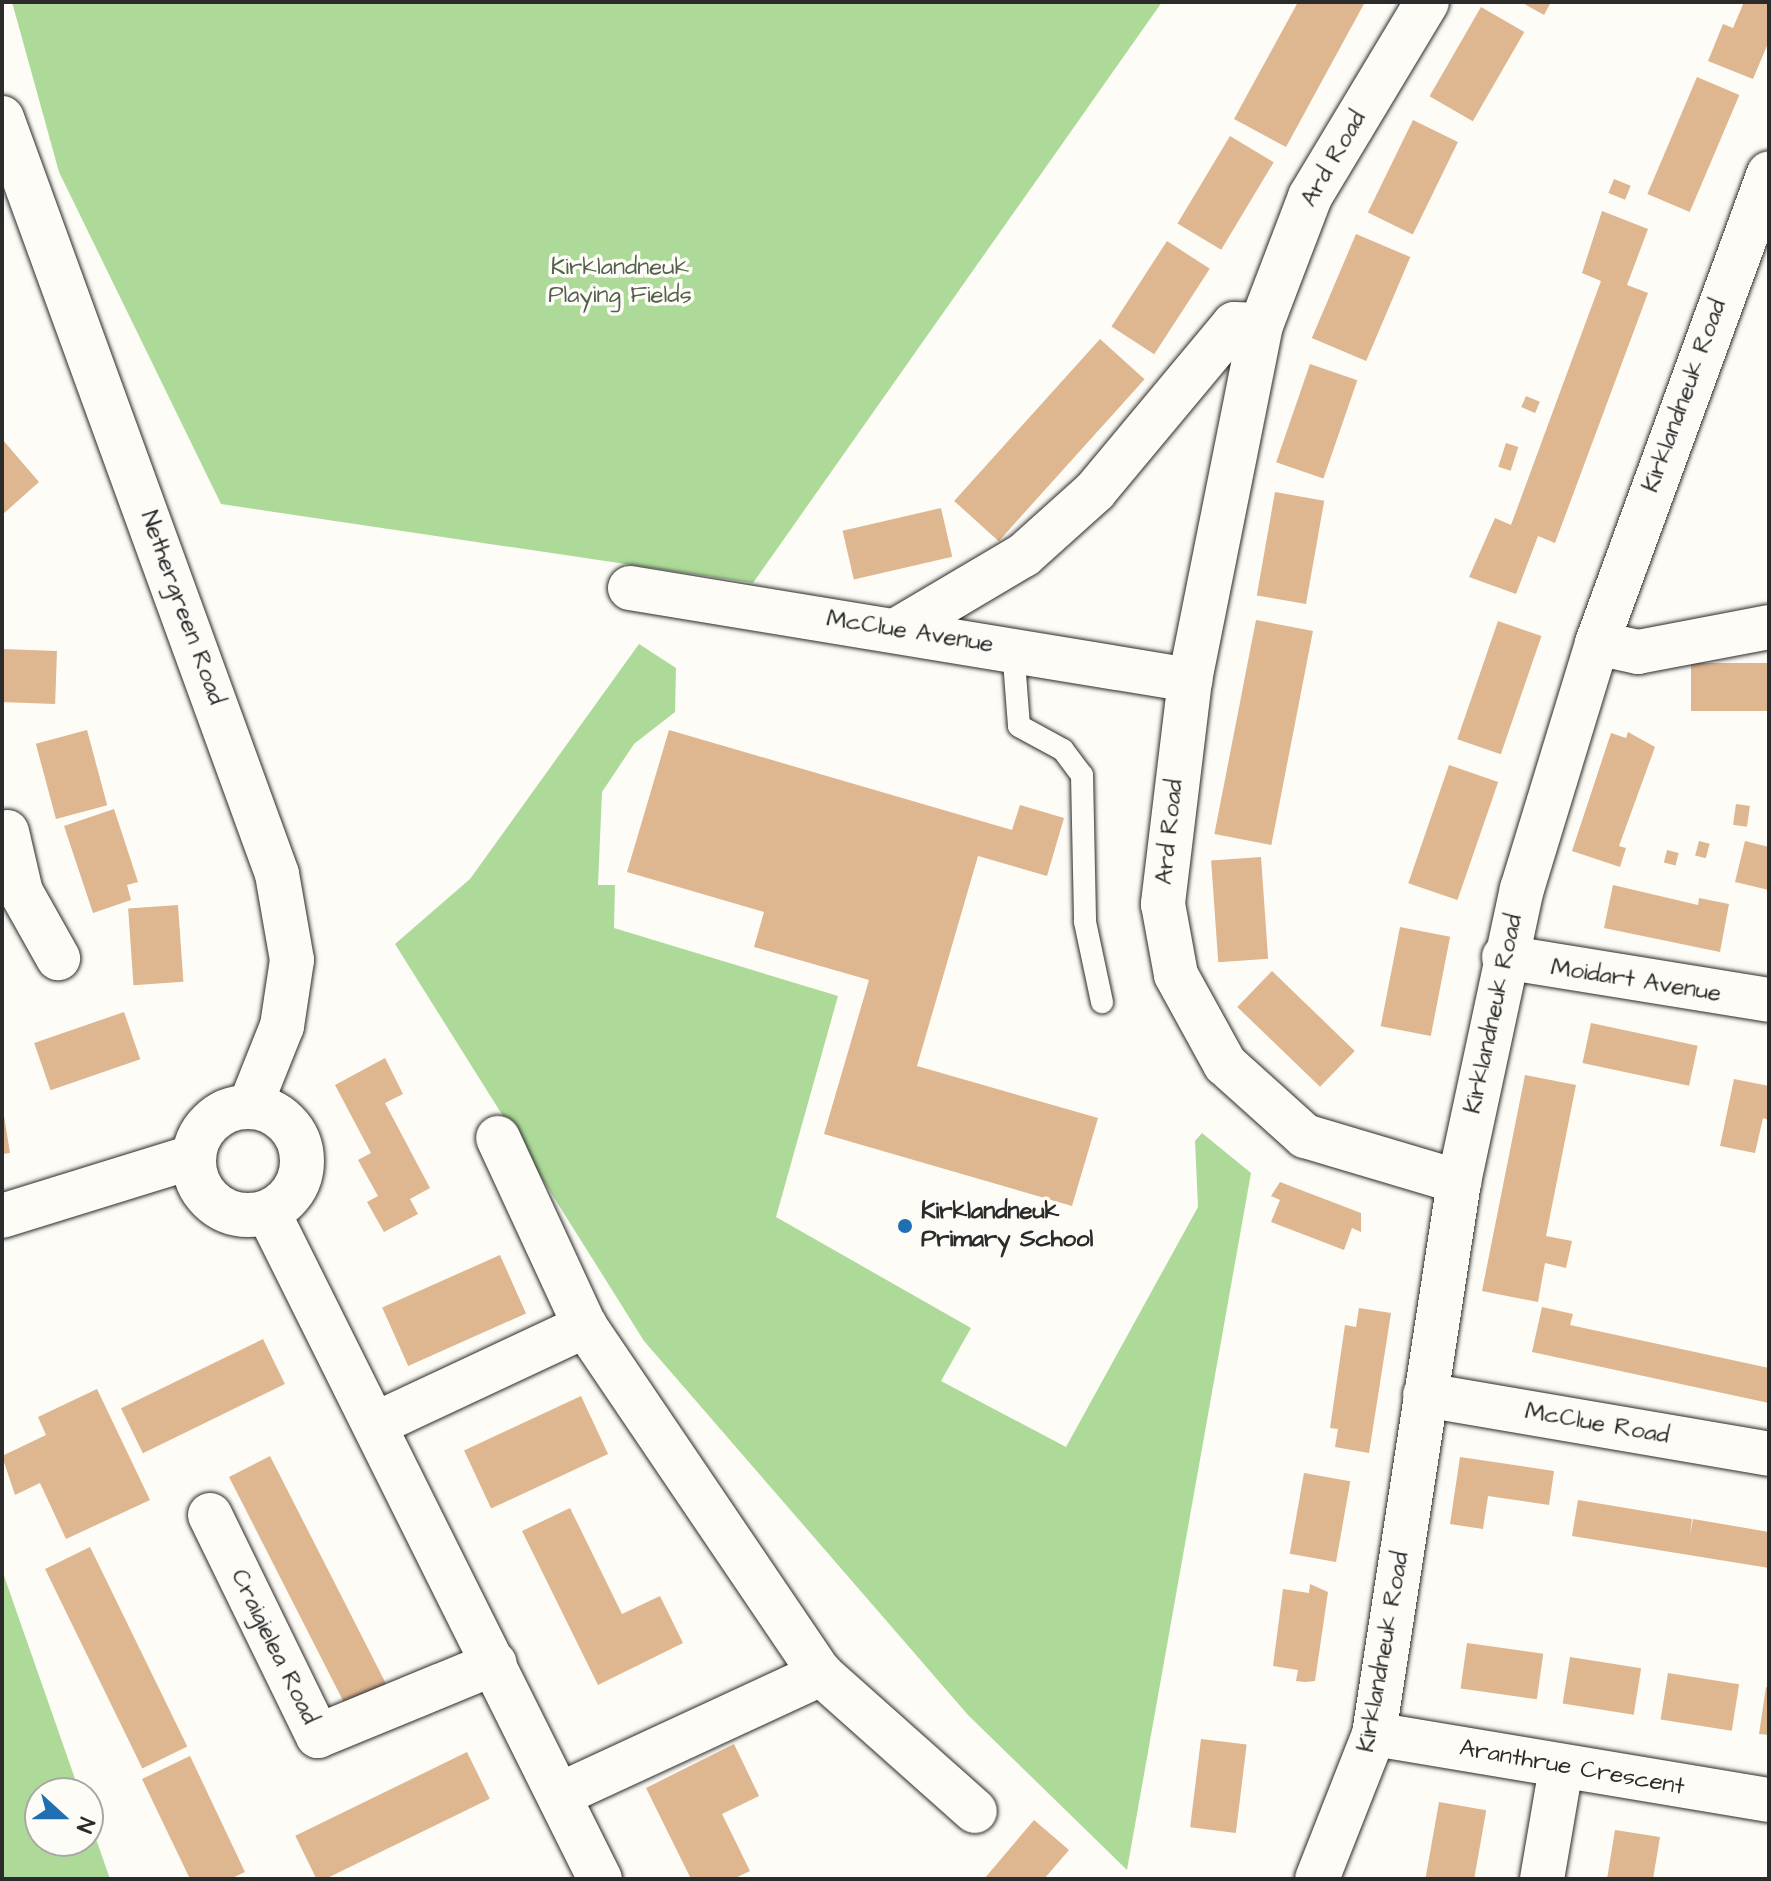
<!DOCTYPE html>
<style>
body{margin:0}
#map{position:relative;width:1771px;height:1881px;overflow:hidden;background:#fdfcf7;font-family:"Architects Daughter",sans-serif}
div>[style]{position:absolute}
.green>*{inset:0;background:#adda99}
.building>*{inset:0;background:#deb68f;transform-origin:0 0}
.roads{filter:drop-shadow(0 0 2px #2b2b2b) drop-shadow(0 0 2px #2b2b2b)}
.lane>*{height:22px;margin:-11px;padding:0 11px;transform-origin:11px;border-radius:11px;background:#fdfcf7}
.street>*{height:44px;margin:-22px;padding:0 22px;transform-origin:22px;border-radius:22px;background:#fdfcf7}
.secondary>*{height:44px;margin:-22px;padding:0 22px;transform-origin:22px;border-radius:22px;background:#fdfcf7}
.secondary>.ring{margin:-22px;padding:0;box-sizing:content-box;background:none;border:44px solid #fdfcf7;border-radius:50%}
.dots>*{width:22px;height:22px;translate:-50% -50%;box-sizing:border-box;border:4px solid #fdfcf7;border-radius:50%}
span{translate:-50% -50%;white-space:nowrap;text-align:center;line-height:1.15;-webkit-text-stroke:7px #fdfcf7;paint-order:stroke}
.street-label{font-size:24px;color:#2b2b2b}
.park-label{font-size:24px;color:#52604c}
.poi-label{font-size:24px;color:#2b2b2b;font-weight:700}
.left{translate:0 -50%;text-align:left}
.frame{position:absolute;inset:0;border:4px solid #2b2b2b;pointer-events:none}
.north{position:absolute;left:24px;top:1777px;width:80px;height:80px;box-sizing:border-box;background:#fdfcf7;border:2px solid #a9a8a5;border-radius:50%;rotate:111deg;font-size:22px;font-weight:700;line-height:32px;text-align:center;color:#2b2b2b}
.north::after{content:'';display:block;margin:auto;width:28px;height:36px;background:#1f6fb2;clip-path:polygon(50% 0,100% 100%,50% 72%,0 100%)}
</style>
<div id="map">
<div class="green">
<div style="clip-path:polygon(12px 2px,1162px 2px,753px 583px,221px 504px,59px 172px)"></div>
<div style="clip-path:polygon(639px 644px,676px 668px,675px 712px,634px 744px,602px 792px,598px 885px,615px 885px,614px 928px,838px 996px,776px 1217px,971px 1328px,941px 1381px,1066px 1447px,1198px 1207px,1195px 1141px,1202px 1133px,1251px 1173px,1127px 1870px,968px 1715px,644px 1341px,395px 944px,470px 879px)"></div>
<div style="clip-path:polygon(2px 1570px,80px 1793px,40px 1793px,40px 1841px,88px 1841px,88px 1816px,110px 1879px,2px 1879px)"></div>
</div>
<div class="building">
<div style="clip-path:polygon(1298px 2px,1365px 2px,1286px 147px,1234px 119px)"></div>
<div style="clip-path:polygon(1521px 2px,1551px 2px,1544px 15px)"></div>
<div style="clip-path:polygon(1744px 2px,1769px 3px,1769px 41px,1753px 79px,1708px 61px,1723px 24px,1733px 28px)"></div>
<div style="left:1481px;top:7px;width:50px;height:103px;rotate:30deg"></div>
<div style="left:1697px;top:77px;width:46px;height:127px;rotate:23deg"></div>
<div style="left:1413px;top:120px;width:50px;height:103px;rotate:26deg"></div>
<div style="left:1230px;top:136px;width:51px;height:102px;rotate:31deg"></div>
<div style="left:1614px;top:179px;width:18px;height:15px;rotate:22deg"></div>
<div style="clip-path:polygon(1602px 211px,1648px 229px,1627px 285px,1648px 293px,1555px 543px,1538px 536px,1516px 594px,1469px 577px,1495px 518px,1511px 525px,1601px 281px,1582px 273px)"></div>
<div style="left:1356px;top:234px;width:59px;height:113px;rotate:23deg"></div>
<div style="left:1167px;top:241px;width:51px;height:102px;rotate:33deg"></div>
<div style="left:1100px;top:339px;width:60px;height:218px;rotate:42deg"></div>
<div style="left:1310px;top:364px;width:50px;height:104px;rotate:19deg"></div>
<div style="left:1526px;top:396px;width:15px;height:12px;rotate:23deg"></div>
<div style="clip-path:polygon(2px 439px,39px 482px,2px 515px)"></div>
<div style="left:1506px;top:443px;width:13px;height:25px;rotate:18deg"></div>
<div style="left:1275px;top:492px;width:50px;height:105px;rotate:10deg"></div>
<div style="left:941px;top:508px;width:50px;height:101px;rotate:77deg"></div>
<div style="left:1256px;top:620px;width:58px;height:218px;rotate:11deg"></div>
<div style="left:1498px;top:621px;width:46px;height:125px;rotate:19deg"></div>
<div style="left:2px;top:649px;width:55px;height:53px;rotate:2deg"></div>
<div style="left:1769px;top:663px;width:48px;height:78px;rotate:90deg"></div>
<div style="left:87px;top:730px;width:78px;height:53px;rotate:75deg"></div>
<div style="clip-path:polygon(669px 730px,1012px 830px,1020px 805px,1064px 818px,1047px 876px,978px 856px,917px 1066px,1098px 1118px,1072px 1206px,824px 1134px,869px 980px,754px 947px,764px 912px,627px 872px)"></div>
<div style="clip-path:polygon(1628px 732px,1655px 747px,1619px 846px,1626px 848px,1620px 867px,1572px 851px,1611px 733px,1626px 738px)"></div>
<div style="left:1449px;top:765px;width:52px;height:125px;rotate:19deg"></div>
<div style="left:1736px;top:804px;width:14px;height:21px;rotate:8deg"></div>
<div style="clip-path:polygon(114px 809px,138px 882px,127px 885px,131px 900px,93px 913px,64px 826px)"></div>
<div style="left:1699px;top:841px;width:11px;height:15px;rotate:15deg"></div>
<div style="clip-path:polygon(1745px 841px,1769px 847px,1769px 890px,1735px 882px)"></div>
<div style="left:1667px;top:850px;width:12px;height:13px;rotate:14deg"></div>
<div style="left:1261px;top:857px;width:102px;height:50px;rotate:86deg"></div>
<div style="clip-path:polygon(1613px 885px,1698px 905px,1699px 898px,1729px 904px,1720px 952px,1604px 928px)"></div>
<div style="left:178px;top:905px;width:77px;height:50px;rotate:86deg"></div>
<div style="left:1400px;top:927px;width:51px;height:101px;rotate:11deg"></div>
<div style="left:1272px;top:971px;width:115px;height:50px;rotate:44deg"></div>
<div style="left:124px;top:1012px;width:50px;height:95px;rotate:71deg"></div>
<div style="left:1591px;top:1023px;width:109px;height:41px;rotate:12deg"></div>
<div style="clip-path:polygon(385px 1058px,403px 1094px,385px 1103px,430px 1188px,410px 1199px,418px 1214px,384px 1232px,367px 1202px,378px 1196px,358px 1160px,371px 1153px,335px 1085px)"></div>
<div style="clip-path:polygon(1525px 1075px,1576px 1085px,1546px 1236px,1572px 1241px,1566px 1268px,1545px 1263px,1538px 1302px,1482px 1291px)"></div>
<div style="clip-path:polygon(1734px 1079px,1769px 1086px,1769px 1120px,1763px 1118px,1755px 1153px,1720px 1146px)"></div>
<div style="clip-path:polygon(4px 1116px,10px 1153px,2px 1154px,2px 1117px)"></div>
<div style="clip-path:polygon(1280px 1182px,1361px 1213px,1361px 1232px,1352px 1228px,1344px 1250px,1271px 1222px,1280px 1200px,1271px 1196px)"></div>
<div style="left:500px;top:1255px;width:64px;height:129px;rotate:66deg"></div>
<div style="clip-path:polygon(1542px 1307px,1573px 1314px,1570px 1325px,1769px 1368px,1769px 1403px,1532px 1352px)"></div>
<div style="clip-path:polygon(1359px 1308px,1391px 1313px,1369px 1453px,1335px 1447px,1338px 1429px,1330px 1428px,1345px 1325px,1356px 1327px)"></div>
<div style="left:263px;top:1339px;width:50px;height:158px;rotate:64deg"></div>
<div style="clip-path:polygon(97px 1389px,150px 1500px,66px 1539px,40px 1483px,15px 1495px,2px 1456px,46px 1435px,38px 1417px)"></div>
<div style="left:581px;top:1396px;width:64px;height:129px;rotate:65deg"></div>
<div style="left:270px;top:1456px;width:258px;height:46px;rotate:63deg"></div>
<div style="clip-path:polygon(1460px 1457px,1554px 1471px,1549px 1505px,1488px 1496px,1483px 1529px,1450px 1524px)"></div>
<div style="left:1304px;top:1473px;width:47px;height:82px;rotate:10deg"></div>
<div style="clip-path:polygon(1578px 1500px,1692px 1519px,1690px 1536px,1693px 1519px,1769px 1532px,1769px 1568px,1572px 1536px)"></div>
<div style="clip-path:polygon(570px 1508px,622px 1614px,660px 1596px,683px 1643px,598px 1685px,522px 1531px)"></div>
<div style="left:90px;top:1547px;width:222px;height:50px;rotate:64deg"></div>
<div style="clip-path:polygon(1310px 1584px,1328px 1592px,1315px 1681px,1305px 1682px,1296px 1681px,1298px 1670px,1273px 1666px,1283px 1589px,1309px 1593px)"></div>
<div style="left:1467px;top:1643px;width:77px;height:46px;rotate:8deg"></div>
<div style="left:1570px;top:1657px;width:72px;height:47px;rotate:9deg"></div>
<div style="left:1668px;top:1673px;width:72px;height:47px;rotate:9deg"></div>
<div style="clip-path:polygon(1766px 1687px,1769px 1688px,1769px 1735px,1759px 1734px)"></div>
<div style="left:1201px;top:1739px;width:46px;height:89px;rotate:7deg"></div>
<div style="clip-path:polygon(734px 1744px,759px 1796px,722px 1814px,750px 1871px,733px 1879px,691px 1879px,646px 1788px)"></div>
<div style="left:467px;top:1752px;width:52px;height:191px;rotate:64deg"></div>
<div style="clip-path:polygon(190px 1756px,245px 1872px,230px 1879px,190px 1879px,142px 1779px)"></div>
<div style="left:1439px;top:1802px;width:48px;height:78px;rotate:10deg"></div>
<div style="clip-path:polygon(1034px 1820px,1069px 1850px,1044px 1879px,984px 1879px)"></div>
<div style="clip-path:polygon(1615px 1830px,1660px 1837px,1653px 1879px,1607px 1879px)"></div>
</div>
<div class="roads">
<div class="lane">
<div style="left:1013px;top:648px;width:78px;rotate:85.6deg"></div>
<div style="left:1019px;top:726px;width:50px;rotate:28.6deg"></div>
<div style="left:1063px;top:750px;width:31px;rotate:53deg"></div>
<div style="left:1082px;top:775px;width:147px;rotate:88.8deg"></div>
<div style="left:1085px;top:922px;width:82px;rotate:78deg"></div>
</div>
<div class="street">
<div style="left:1427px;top:2px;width:227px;rotate:121deg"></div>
<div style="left:1310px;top:197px;width:137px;rotate:110.9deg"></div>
<div style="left:1261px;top:325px;width:362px;rotate:101.3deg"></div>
<div style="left:1190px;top:680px;width:226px;rotate:96.9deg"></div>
<div style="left:1163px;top:904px;width:72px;rotate:79.6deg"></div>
<div style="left:1176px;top:975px;width:102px;rotate:61.2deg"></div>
<div style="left:1225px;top:1064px;width:108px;rotate:42deg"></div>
<div style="left:1305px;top:1136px;width:161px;rotate:16.6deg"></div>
<div style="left:630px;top:588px;width:568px;rotate:9.33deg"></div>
<div style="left:897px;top:630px;width:147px;rotate:-30.6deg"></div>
<div style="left:1024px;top:555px;width:96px;rotate:-42deg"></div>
<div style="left:1095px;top:491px;width:217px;rotate:-50.2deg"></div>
<div style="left:1234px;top:324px;width:27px;rotate:2deg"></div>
<div style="left:1597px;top:643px;width:42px;rotate:12.4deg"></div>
<div style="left:1638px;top:652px;width:133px;rotate:-10.8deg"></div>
<div style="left:7px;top:832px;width:62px;rotate:76.9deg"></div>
<div style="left:21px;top:892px;width:76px;rotate:60.7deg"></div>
<div style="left:1504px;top:957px;width:268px;rotate:9.2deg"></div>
<div style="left:498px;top:1138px;width:207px;rotate:65.2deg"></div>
<div style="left:585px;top:1326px;width:420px;rotate:55.9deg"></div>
<div style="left:821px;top:1674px;width:206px;rotate:41.7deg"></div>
<div style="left:268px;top:1212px;width:745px;rotate:63.54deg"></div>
<div style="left:1425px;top:1395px;width:349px;rotate:9.7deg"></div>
<div style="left:378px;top:1423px;width:229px;rotate:-25.1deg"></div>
<div style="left:210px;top:1515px;width:246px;rotate:64deg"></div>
<div style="left:318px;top:1736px;width:191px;rotate:-22.4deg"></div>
<div style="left:1374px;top:1734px;width:400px;rotate:9.5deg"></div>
<div style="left:559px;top:1795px;width:289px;rotate:-24.8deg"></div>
<div style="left:1317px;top:1879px;width:156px;rotate:-68.5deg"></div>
<div style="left:1374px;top:1734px;width:559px;rotate:-81.25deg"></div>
<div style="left:1459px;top:1182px;width:300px;rotate:-77.9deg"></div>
<div style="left:1522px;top:889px;width:257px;rotate:-73deg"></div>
<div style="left:1597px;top:643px;width:500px;rotate:-69.9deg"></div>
<div style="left:1542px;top:1879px;width:113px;rotate:-80.3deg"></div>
</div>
<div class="secondary">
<div style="left:2px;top:118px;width:804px;rotate:70.01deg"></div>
<div style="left:277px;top:874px;width:87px;rotate:80.1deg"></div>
<div style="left:292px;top:960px;width:67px;rotate:98.6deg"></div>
<div style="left:282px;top:1026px;width:86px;rotate:111.8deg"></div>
<div class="ring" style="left:194px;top:1107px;width:64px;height:64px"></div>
<div style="left:2px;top:1216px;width:200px;rotate:-17.2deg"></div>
</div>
</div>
<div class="dots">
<div style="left:905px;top:1226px;background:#1f6fb2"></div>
</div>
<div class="street-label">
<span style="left:1334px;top:159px;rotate:-60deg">Ard Road</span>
<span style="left:1685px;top:396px;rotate:-70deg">Kirklandneuk Road</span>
<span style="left:182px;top:608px;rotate:70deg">Nethergreen Road</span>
<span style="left:910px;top:632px;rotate:9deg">McClue Avenue</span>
<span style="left:1170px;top:832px;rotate:-84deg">Ard Road</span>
<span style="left:1636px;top:981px;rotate:9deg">Moidart Avenue</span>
<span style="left:1494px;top:1014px;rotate:-78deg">Kirklandneuk Road</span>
<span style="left:1597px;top:1424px;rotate:10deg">McClue Road</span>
<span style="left:274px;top:1647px;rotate:64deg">Craigielea Road</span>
<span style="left:1384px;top:1652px;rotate:-80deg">Kirklandneuk Road</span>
<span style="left:1572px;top:1768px;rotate:10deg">Aranthrue Crescent</span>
</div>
<div class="park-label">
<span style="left:620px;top:282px">Kirklandneuk<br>Playing Fields</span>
</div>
<div class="poi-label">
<span class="left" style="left:921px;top:1226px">Kirklandneuk<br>Primary School</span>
</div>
<div class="frame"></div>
<div class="north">N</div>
</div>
